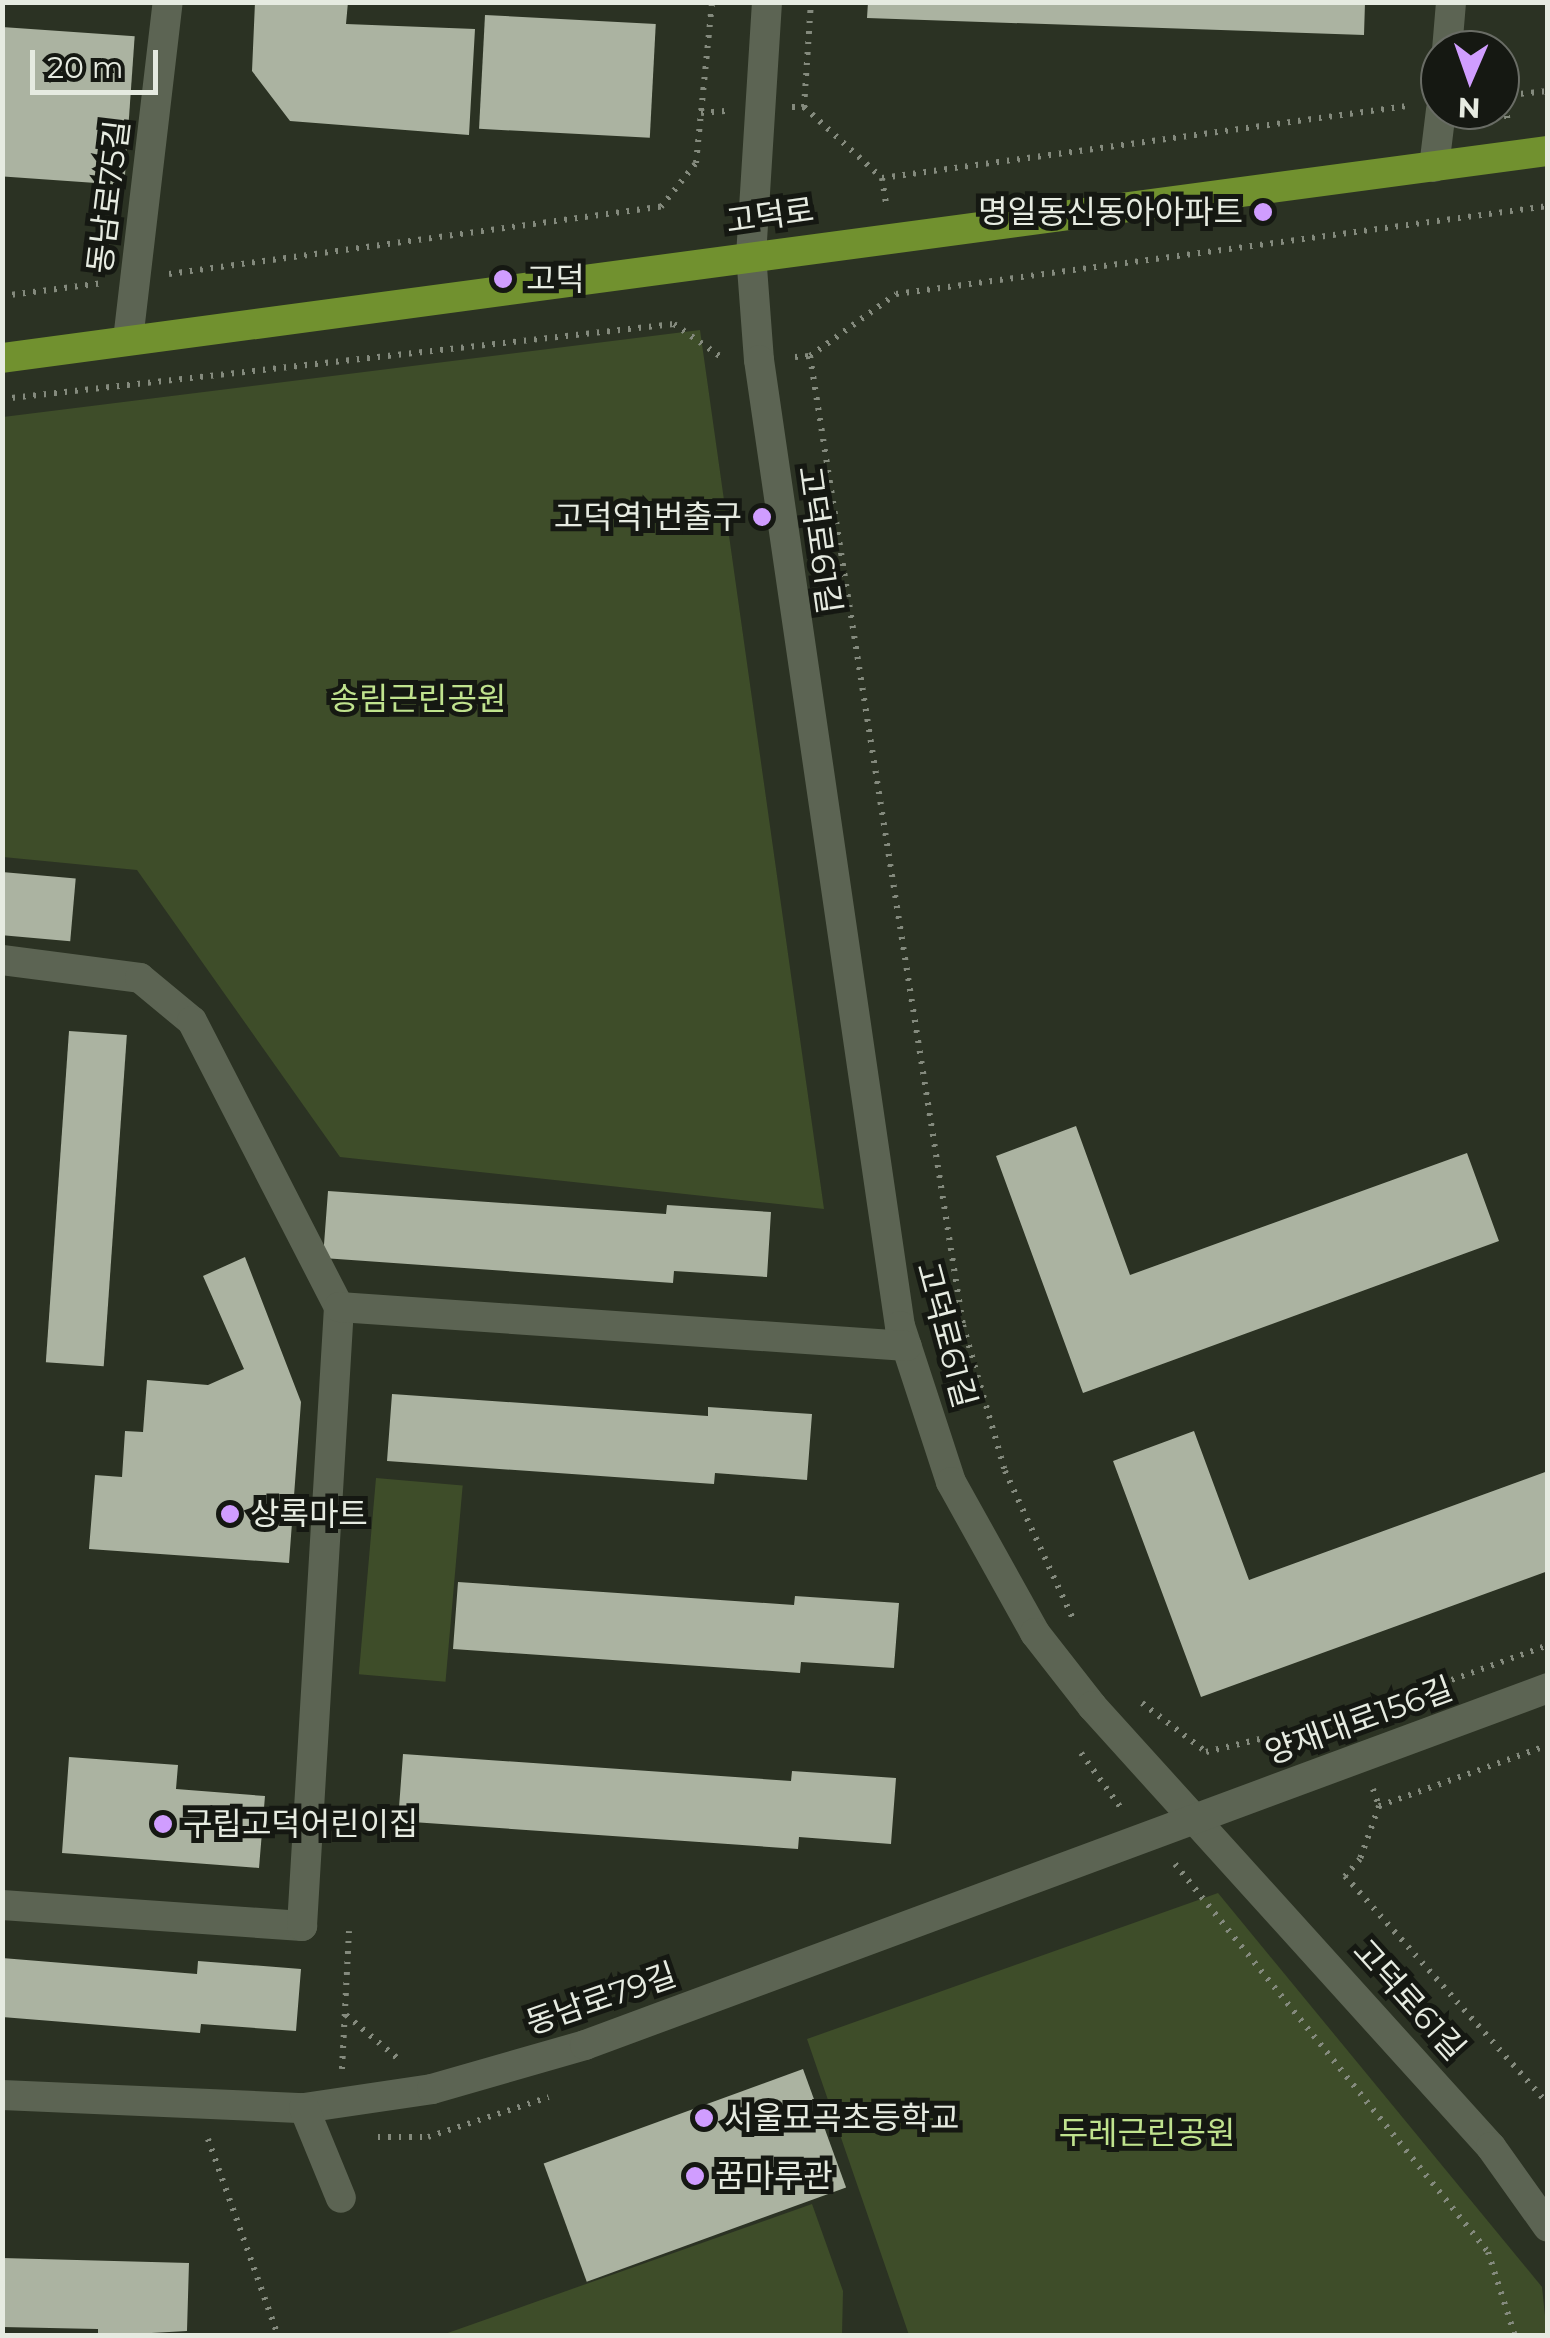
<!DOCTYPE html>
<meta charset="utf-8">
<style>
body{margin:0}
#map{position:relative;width:1550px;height:2338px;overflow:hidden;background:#2b3223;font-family:Montserrat,"Noto Sans KR",sans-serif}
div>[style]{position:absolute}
.green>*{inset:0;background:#3e4d29;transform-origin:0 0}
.building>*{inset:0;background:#abb3a1;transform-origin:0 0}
.path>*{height:6px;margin-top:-3px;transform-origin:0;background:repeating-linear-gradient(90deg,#848a7d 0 2.5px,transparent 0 10.5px)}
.minor>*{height:30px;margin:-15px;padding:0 15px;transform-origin:15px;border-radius:15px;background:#5c6453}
.major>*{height:30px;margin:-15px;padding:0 15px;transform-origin:15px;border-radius:15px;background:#71912f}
.dots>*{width:28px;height:28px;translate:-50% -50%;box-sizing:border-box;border:5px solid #151812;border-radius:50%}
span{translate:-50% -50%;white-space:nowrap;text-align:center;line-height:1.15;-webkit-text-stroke:10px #151812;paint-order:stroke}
.street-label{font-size:32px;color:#e6ebe1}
.poi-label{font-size:32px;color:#e6ebe1}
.right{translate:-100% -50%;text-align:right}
.left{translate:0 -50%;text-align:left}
.park-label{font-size:32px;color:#c0e38e}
.frame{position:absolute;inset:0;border:5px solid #e6ebe1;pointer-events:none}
.north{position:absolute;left:1420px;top:30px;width:100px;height:100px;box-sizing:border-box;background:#151812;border:2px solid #696c65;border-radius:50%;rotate:182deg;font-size:28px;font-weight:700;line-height:40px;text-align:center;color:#e6ebe1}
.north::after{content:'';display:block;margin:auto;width:35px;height:45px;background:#d09dff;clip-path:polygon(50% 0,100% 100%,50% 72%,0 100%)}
.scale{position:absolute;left:30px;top:50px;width:128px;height:45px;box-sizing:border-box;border:5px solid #e6ebe1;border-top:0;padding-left:12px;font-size:30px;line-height:35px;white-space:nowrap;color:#e6ebe1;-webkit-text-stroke:8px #151812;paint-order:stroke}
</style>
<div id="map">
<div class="green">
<div style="clip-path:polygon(700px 330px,824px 1209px,340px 1157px,137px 870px,3px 857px,3px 417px)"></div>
<div style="left:376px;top:1478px;width:87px;height:197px;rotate:5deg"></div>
<div style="clip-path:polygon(1218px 1893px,1542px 2287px,1547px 2335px,909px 2335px,807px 2039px)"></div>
<div style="clip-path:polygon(812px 2204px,843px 2291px,842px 2335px,442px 2335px)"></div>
</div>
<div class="building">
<div style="clip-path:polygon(255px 2px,348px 2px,346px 24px,475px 29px,469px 135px,290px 121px,252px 71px)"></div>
<div style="clip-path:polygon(868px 2px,1365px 2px,1364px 35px,867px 18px)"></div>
<div style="left:485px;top:15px;width:171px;height:114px;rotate:3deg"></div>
<div style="left:2px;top:27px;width:133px;height:149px;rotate:4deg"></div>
<div style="left:2px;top:872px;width:74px;height:63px;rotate:5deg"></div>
<div style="left:69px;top:1031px;width:58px;height:332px;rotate:4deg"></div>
<div style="clip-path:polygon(1076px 1126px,1130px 1275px,1467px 1153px,1499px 1241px,1083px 1393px,996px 1156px)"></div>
<div style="clip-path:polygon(328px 1191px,666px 1214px,667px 1205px,771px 1212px,767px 1277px,674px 1271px,673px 1283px,323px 1258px)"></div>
<div style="clip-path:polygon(245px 1257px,301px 1402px,289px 1563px,89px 1549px,95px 1475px,122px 1477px,125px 1431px,143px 1432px,147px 1380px,208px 1385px,244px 1369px,203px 1276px)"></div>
<div style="clip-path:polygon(392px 1394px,708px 1416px,708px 1407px,812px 1414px,807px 1480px,715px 1473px,714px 1484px,387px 1461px)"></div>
<div style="clip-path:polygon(1194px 1431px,1249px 1580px,1548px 1471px,1548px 1571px,1201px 1697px,1113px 1461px)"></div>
<div style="clip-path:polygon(458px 1582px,794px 1605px,795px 1596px,899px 1603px,894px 1668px,801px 1662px,800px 1673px,453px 1649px)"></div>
<div style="clip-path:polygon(403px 1754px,791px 1781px,792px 1771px,896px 1778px,891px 1844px,799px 1837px,798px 1849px,398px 1821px)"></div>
<div style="clip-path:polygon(69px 1757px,178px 1765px,176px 1789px,265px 1796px,259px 1868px,62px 1853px)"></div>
<div style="clip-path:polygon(2px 1958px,197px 1974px,198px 1961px,301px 1969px,296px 2031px,201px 2024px,200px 2033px,2px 2017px)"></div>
<div style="left:803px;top:2069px;width:126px;height:276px;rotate:70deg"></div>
<div style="clip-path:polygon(2px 2258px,189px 2263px,187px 2331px,98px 2336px,98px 2329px,2px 2327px)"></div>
</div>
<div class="path">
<div style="left:1504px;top:95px;width:29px;rotate:82deg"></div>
<div style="left:1500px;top:96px;width:48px;rotate:-5.9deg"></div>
<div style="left:792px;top:107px;width:12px"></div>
<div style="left:804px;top:107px;width:105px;rotate:42.3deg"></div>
<div style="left:882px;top:178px;width:530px;rotate:-7.81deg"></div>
<div style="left:804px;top:107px;width:105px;rotate:-86.2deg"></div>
<div style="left:701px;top:113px;width:24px;rotate:-5deg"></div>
<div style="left:882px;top:178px;width:25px;rotate:81deg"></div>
<div style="left:169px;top:274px;width:497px;rotate:-7.8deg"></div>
<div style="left:661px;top:207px;width:56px;rotate:-51.5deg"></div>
<div style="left:696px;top:163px;width:162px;rotate:-84.3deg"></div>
<div style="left:2px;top:296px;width:102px;rotate:-7.3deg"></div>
<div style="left:810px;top:356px;width:981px;rotate:81.03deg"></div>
<div style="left:963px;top:1325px;width:152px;rotate:74deg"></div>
<div style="left:1005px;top:1471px;width:161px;rotate:65.3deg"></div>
<div style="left:795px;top:357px;width:15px;rotate:-4deg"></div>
<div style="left:810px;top:356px;width:106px;rotate:-35.8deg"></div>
<div style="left:896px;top:294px;width:658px;rotate:-7.69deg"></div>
<div style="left:2px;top:399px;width:676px;rotate:-6.37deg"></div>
<div style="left:674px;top:324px;width:61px;rotate:35deg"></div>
<div style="left:1142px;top:1703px;width:81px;rotate:37.4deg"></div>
<div style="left:1206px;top:1752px;width:141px;rotate:-13.5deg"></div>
<div style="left:1343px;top:1719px;width:218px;rotate:-19.8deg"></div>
<div style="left:1081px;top:1753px;width:68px;rotate:54deg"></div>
<div style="left:1373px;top:1789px;width:18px;rotate:71deg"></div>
<div style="left:1379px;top:1806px;width:56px;rotate:109.7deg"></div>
<div style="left:1360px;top:1859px;width:23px;rotate:131deg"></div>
<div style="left:1345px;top:1876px;width:305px;rotate:48.3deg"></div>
<div style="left:1379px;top:1806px;width:180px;rotate:-19.8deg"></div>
<div style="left:1175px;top:1864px;width:499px;rotate:51.1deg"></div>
<div style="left:1488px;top:2252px;width:88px;rotate:72.2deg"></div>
<div style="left:346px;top:2015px;width:67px;rotate:40.1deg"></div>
<div style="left:342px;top:2069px;width:138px;rotate:-87.1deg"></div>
<div style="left:378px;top:2137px;width:50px"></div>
<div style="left:428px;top:2137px;width:127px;rotate:-18.3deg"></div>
<div style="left:208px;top:2139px;width:209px;rotate:70.4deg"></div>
</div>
<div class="minor">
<div style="left:767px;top:2px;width:253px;rotate:93.6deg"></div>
<div style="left:751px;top:254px;width:106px;rotate:85.7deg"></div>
<div style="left:759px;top:360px;width:976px;rotate:81.7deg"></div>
<div style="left:900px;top:1326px;width:164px;rotate:71.9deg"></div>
<div style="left:951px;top:1482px;width:173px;rotate:60.9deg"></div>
<div style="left:1035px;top:1633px;width:93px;rotate:52deg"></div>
<div style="left:1092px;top:1706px;width:595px;rotate:47.86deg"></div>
<div style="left:1491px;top:2147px;width:98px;rotate:54.5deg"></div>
<div style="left:1447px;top:50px;width:48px;rotate:-85.2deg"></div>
<div style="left:1434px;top:167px;width:57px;rotate:-83deg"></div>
<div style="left:128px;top:340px;width:340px;rotate:-83.3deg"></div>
<div style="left:2px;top:960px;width:139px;rotate:7.4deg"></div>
<div style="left:140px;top:978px;width:67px;rotate:39.6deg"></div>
<div style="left:192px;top:1021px;width:322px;rotate:62.8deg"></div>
<div style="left:2px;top:1905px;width:301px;rotate:4deg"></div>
<div style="left:302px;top:1926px;width:620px;rotate:-86.58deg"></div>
<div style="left:339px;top:1307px;width:569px;rotate:3.93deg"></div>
<div style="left:2px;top:2095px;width:302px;rotate:2.5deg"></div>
<div style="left:304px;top:2108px;width:129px;rotate:-8.4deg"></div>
<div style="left:432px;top:2089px;width:159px;rotate:-16deg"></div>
<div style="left:585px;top:2045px;width:1027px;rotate:-20.34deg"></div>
<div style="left:304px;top:2108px;width:97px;rotate:67.7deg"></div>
</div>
<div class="major">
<div style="left:2px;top:358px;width:1560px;rotate:-7.63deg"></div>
</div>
<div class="dots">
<div style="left:1263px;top:212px;background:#d09dff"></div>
<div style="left:503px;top:279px;background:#d09dff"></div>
<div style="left:762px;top:517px;background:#d09dff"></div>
<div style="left:230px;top:1514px;background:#d09dff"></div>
<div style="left:163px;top:1824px;background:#d09dff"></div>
<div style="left:704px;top:2118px;background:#d09dff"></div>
<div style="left:695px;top:2176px;background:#d09dff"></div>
</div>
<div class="street-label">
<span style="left:109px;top:197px;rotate:-83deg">동남로75길</span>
<span style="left:770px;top:216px;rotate:-8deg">고덕로</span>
<span style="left:819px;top:540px;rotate:82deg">고덕로61길</span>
<span style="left:946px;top:1335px;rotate:75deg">고덕로61길</span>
<span style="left:1359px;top:1721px;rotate:-20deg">양재대로156길</span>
<span style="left:601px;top:1999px;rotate:-19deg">동남로79길</span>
<span style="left:1409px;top:2000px;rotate:48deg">고덕로61길</span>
</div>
<div class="poi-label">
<span class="right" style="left:1243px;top:212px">명일동신동아아파트</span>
<span class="left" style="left:526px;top:279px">고덕</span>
<span class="right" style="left:742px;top:517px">고덕역1번출구</span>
<span class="left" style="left:250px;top:1514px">상록마트</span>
<span class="left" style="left:183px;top:1824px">구립고덕어린이집</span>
<span class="left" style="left:724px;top:2118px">서울묘곡초등학교</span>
<span class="left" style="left:715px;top:2176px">꿈마루관</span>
</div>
<div class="park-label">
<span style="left:418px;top:699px">송림근린공원</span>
<span style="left:1147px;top:2133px">두레근린공원</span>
</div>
<div class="frame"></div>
<div class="north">N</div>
<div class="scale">20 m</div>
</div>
